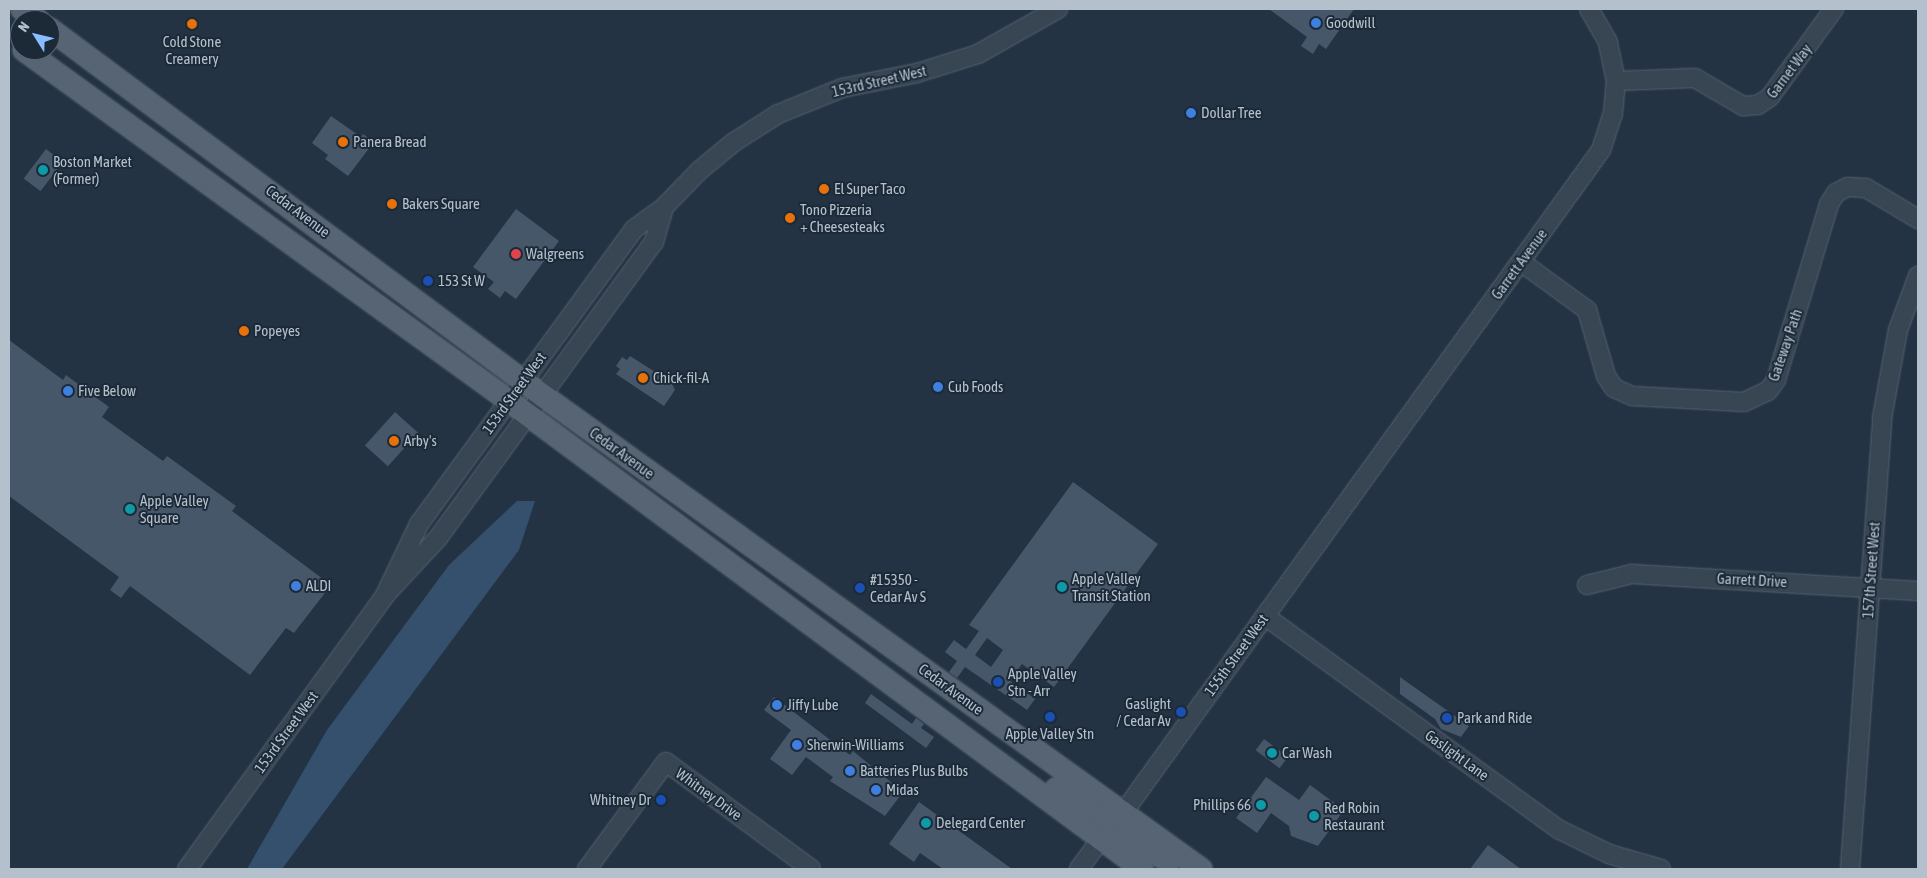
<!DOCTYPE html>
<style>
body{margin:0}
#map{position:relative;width:1927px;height:878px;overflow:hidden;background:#233344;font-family:"Asap Condensed",sans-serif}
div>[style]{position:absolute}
.water>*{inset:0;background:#35506c}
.building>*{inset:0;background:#47576a;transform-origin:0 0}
.roads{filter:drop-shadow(0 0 1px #566370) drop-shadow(0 0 1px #566370)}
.minor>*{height:18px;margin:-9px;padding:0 9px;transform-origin:9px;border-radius:9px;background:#384553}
.major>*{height:22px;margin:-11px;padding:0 11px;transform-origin:11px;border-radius:11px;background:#566473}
.dots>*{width:14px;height:14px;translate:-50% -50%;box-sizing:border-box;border:2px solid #1c2a38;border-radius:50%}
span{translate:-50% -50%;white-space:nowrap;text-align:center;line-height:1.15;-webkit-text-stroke:4px #1c2a38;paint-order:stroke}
.poi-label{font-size:15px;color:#b5c0cd}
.left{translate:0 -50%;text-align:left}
.right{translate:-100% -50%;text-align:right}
.street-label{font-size:15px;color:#b5c0cd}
.frame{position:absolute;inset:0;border:10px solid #b5c0cd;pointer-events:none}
.north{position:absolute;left:10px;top:10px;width:50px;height:50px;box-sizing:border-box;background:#1c2a38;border:1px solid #596674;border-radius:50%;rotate:306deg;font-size:14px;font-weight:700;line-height:20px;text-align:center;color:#b5c0cd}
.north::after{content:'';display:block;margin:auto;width:18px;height:22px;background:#88beff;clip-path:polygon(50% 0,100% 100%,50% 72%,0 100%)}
</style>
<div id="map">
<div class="water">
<div style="clip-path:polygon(517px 501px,535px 501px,519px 550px,282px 869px,247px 869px,327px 730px,449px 565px)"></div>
</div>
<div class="building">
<div style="clip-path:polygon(1269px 9px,1354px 9px,1326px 49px,1319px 44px,1313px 54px,1301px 46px,1307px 37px)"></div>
<div style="clip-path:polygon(331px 116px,361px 137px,363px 134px,374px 142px,348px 176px,325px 159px,328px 155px,312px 143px)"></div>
<div style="left:46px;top:149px;width:21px;height:37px;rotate:37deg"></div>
<div style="clip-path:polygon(516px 209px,559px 241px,516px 299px,505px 291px,500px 298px,488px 289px,494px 282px,473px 267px)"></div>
<div style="clip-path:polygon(9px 340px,63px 380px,66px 375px,109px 407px,102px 417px,163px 461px,167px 456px,236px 506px,232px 511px,331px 585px,294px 633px,286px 628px,250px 675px,130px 586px,121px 598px,110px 590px,119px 577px,9px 496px)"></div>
<div style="clip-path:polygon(630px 356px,671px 382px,675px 390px,664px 406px,616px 374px,620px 369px,616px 366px,622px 357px,627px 360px)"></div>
<div style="left:395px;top:412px;width:31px;height:45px;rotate:42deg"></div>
<div style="clip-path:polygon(evenodd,1073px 482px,1158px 544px,1054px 687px,1022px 664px,1010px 681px,1035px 699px,1027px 710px,965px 667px,957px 678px,949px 672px,957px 661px,945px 652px,954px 640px,966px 649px,979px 631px,969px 625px,1073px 482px,987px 638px,1003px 650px,991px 667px,975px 655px,987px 638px)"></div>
<div style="clip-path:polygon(1400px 677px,1469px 726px,1461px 737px,1441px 729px,1435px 719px,1400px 694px)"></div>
<div style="clip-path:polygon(871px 694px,912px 724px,916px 718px,924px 724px,921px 728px,934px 737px,926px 748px,865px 703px)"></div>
<div style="clip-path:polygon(774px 697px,850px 755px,853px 751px,903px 792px,885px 816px,830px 781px,833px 777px,806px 757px,792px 775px,770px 759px,791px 730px,764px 710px)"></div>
<div style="left:1264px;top:739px;width:30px;height:14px;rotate:37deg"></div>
<div style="clip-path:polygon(1266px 777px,1299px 800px,1310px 785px,1344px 810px,1318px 846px,1291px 836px,1289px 826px,1271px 813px,1257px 833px,1236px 818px)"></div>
<div style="clip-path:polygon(919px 802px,1012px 869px,943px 869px,920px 853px,914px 862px,889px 844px)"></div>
<div style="clip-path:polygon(1488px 845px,1521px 869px,1470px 869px)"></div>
</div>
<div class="roads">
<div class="minor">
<div style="left:1616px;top:81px;width:79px;rotate:-2.2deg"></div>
<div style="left:1695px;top:78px;width:56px;rotate:30.3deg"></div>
<div style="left:1743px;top:106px;width:15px;rotate:-4deg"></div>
<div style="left:1758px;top:105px;width:14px;rotate:-34deg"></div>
<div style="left:1770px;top:97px;width:109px;rotate:-54deg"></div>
<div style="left:1521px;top:262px;width:82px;rotate:36deg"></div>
<div style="left:1587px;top:310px;width:69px;rotate:73.9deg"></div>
<div style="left:1606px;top:376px;width:14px;rotate:56deg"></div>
<div style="left:1614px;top:388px;width:20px;rotate:24deg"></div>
<div style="left:1632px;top:396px;width:112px;rotate:3.1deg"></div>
<div style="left:1744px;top:402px;width:26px;rotate:-25deg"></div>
<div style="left:1768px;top:391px;width:14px;rotate:-54deg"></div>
<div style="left:1776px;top:380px;width:184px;rotate:-73.2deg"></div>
<div style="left:1829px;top:204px;width:13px;rotate:-58deg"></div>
<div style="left:1836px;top:193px;width:13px;rotate:-27deg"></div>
<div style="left:1848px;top:187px;width:18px;rotate:3deg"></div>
<div style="left:1866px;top:188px;width:61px;rotate:30.8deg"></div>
<div style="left:1587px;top:585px;width:46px;rotate:-13.7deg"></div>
<div style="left:1632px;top:574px;width:287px;rotate:3.4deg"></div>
<div style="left:385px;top:595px;width:79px;rotate:-64.4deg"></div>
<div style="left:419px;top:524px;width:365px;rotate:-53.9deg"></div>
<div style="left:634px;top:229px;width:37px;rotate:-36deg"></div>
<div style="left:664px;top:207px;width:52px;rotate:-45.8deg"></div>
<div style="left:700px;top:170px;width:44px;rotate:-39.5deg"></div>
<div style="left:734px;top:142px;width:52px;rotate:-32.5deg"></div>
<div style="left:778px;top:114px;width:69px;rotate:-22.1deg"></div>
<div style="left:842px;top:88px;width:76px;rotate:-11.3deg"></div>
<div style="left:917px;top:73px;width:64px;rotate:-17.3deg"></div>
<div style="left:978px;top:54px;width:92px;rotate:-29.4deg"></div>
<div style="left:1265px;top:616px;width:364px;rotate:36deg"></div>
<div style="left:1560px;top:830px;width:55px;rotate:26.1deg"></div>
<div style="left:1609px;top:854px;width:54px;rotate:16.1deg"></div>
<div style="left:1123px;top:813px;width:817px;rotate:-54.21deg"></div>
<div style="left:1601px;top:150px;width:38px;rotate:-72deg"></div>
<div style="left:1613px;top:114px;width:33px;rotate:-85deg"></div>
<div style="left:1616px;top:81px;width:40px;rotate:-102deg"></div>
<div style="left:1608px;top:42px;width:38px;rotate:-120deg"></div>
<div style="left:187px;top:869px;width:338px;rotate:-54.1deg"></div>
<div style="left:385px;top:595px;width:78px;rotate:-47.1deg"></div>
<div style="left:438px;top:538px;width:366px;rotate:-53.9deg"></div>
<div style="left:654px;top:242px;width:36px;rotate:-74deg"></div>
<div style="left:587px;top:869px;width:133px;rotate:-53.6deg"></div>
<div style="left:666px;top:762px;width:180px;rotate:36.4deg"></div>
<div style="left:1079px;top:869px;width:37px;rotate:-54deg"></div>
<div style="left:1850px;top:869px;width:452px;rotate:-85.9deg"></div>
<div style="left:1882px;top:418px;width:89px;rotate:-79.7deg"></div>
<div style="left:1898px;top:330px;width:58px;rotate:-69.7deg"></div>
</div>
<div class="major">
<div style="left:22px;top:9px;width:19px;rotate:35deg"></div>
<div style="left:50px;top:29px;width:613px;rotate:36.65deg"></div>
<div style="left:542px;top:395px;width:812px;rotate:35.73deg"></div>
<div style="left:24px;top:50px;width:599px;rotate:35.89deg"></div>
<div style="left:509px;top:401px;width:787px;rotate:36.48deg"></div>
<div style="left:1056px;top:789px;width:54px;rotate:31.3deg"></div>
<div style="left:1102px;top:817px;width:12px;rotate:5deg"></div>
<div style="left:1114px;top:818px;width:10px;rotate:-29deg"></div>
<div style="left:1101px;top:839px;width:22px;rotate:-8deg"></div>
<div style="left:1123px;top:836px;width:52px;rotate:28.5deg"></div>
</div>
</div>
<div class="dots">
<div style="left:1316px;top:23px;background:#3f7fe0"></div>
<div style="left:192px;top:24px;background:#e8710a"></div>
<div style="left:1191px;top:113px;background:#3f7fe0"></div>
<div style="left:343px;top:142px;background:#e8710a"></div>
<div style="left:43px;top:170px;background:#0f9aa8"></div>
<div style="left:824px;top:189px;background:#e8710a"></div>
<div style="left:392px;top:204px;background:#e8710a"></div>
<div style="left:790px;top:218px;background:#e8710a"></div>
<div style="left:516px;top:254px;background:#e0444e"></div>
<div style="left:428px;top:281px;background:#1a4fb4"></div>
<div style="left:244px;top:331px;background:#e8710a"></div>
<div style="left:643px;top:378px;background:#e8710a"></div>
<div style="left:938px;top:387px;background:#3f7fe0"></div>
<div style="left:68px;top:391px;background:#3f7fe0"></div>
<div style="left:394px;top:441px;background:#e8710a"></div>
<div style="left:130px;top:509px;background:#0f9aa8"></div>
<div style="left:296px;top:586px;background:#3f7fe0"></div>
<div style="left:1062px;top:587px;background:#0f9aa8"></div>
<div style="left:860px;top:588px;background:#1a4fb4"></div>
<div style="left:998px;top:682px;background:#1a4fb4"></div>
<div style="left:777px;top:705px;background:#3f7fe0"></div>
<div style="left:1181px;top:712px;background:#1a4fb4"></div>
<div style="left:1050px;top:717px;background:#1a4fb4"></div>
<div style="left:1447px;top:718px;background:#1a4fb4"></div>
<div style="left:797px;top:745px;background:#3f7fe0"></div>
<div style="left:1272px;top:753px;background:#0f9aa8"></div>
<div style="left:850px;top:771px;background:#3f7fe0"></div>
<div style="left:876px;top:790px;background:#3f7fe0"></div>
<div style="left:661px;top:800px;background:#1a4fb4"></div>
<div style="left:1261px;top:805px;background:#0f9aa8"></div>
<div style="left:1314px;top:816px;background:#0f9aa8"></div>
<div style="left:926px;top:823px;background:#0f9aa8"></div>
</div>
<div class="poi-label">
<span class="left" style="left:1326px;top:23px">Goodwill</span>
<span style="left:192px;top:50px">Cold Stone<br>Creamery</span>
<span class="left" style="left:1201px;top:113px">Dollar Tree</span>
<span class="left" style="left:353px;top:142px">Panera Bread</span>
<span class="left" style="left:53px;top:170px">Boston Market<br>(Former)</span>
<span class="left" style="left:834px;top:189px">El Super Taco</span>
<span class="left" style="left:402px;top:204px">Bakers Square</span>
<span class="left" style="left:800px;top:218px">Tono Pizzeria<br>+ Cheesesteaks</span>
<span class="left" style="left:526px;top:254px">Walgreens</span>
<span class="left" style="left:438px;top:281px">153 St W</span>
<span class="left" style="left:254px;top:331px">Popeyes</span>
<span class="left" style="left:653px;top:378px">Chick-fil-A</span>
<span class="left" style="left:948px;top:387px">Cub Foods</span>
<span class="left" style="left:78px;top:391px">Five Below</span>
<span class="left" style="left:404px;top:441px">Arby's</span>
<span class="left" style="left:140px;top:509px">Apple Valley<br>Square</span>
<span class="left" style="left:1072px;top:587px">Apple Valley<br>Transit Station</span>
<span class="left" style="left:870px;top:588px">#15350 -<br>Cedar Av S</span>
<span class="left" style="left:306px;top:586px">ALDI</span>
<span class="left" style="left:1008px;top:682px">Apple Valley<br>Stn - Arr</span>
<span class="right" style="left:1171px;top:712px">Gaslight<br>/ Cedar Av</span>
<span class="left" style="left:787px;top:705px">Jiffy Lube</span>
<span class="left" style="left:1457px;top:718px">Park and Ride</span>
<span style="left:1050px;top:734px">Apple Valley Stn</span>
<span class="left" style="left:807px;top:745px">Sherwin-Williams</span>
<span class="left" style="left:1282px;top:753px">Car Wash</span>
<span class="left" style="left:860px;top:771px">Batteries Plus Bulbs</span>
<span class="left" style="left:886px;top:790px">Midas</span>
<span class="right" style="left:651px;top:800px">Whitney Dr</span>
<span class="right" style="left:1251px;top:805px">Phillips 66</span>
<span class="left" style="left:1324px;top:816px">Red Robin<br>Restaurant</span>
<span class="left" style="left:936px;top:823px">Delegard Center</span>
</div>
<div class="street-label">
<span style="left:1789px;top:71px;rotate:-53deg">Garnet Way</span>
<span style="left:879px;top:81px;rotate:-13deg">153rd Street West</span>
<span style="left:298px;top:211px;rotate:37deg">Cedar Avenue</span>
<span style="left:1519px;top:264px;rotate:-54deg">Garrett Avenue</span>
<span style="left:1785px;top:345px;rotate:-71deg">Gateway Path</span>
<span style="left:514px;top:393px;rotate:-54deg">153rd Street West</span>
<span style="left:622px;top:453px;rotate:36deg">Cedar Avenue</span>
<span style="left:1871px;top:570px;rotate:-86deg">157th Street West</span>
<span style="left:1752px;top:580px;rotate:3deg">Garrett Drive</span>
<span style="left:1236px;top:655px;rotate:-54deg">155th Street West</span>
<span style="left:951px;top:689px;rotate:36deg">Cedar Avenue</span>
<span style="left:286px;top:732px;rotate:-54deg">153rd Street West</span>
<span style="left:1457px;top:755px;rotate:36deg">Gaslight Lane</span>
<span style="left:709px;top:794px;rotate:36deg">Whitney Drive</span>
</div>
<div class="frame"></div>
<div class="north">N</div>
</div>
